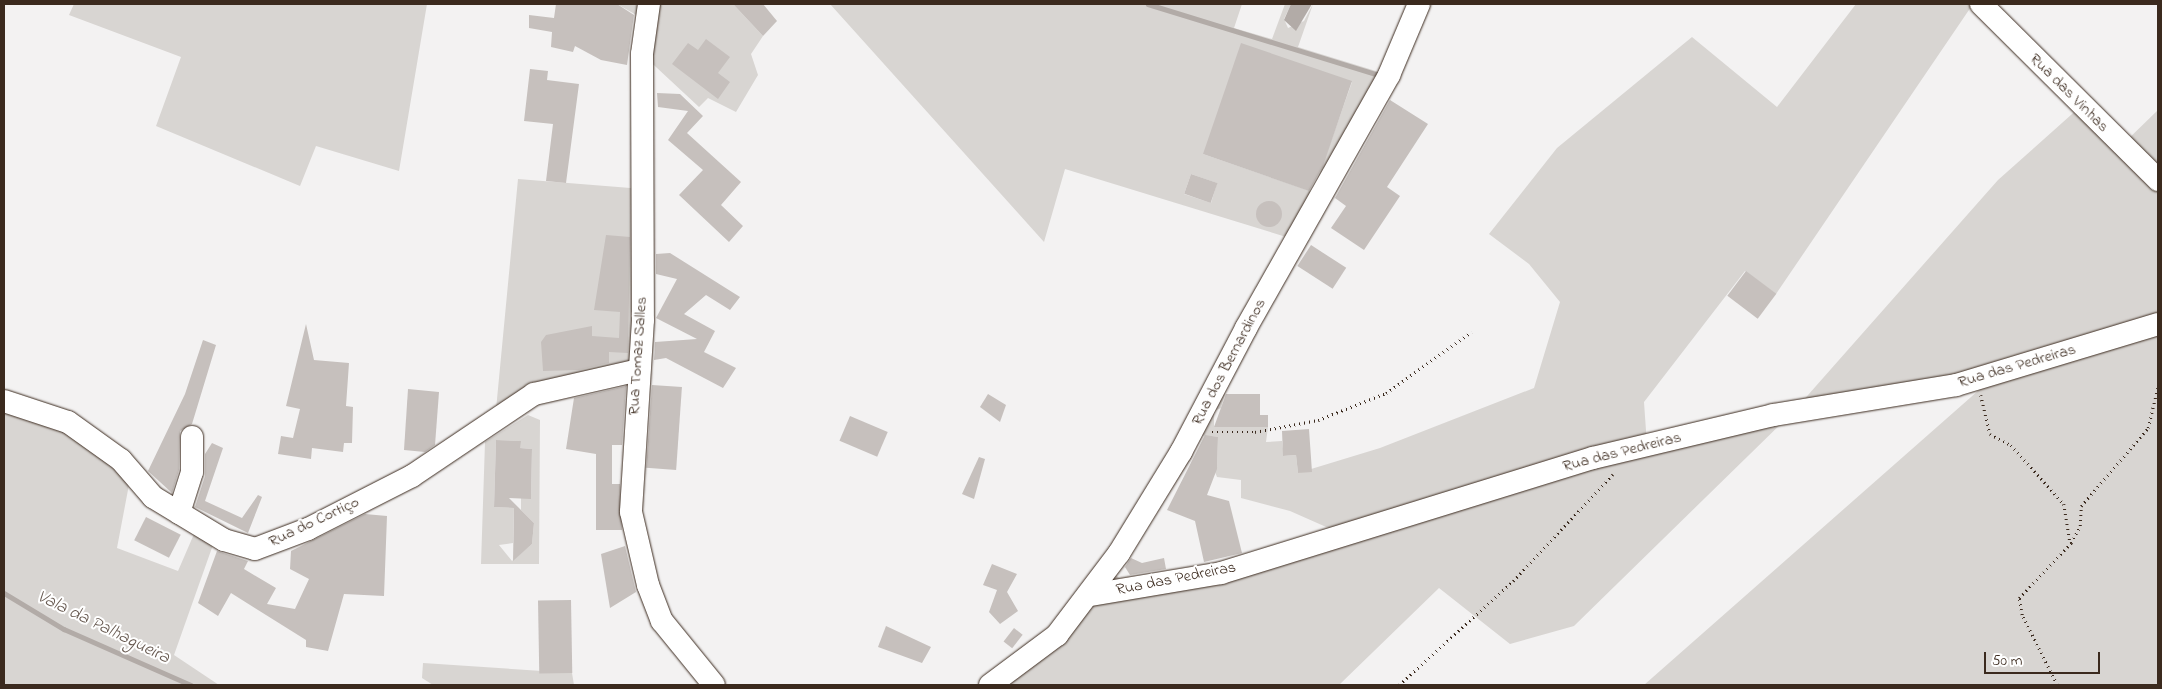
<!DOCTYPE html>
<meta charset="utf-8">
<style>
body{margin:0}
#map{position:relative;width:2162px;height:689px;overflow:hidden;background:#f3f2f2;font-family:"Indie Flower",sans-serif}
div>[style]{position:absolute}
.green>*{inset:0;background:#d8d5d2}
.water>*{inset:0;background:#b2aba7}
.stream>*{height:4.5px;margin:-2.25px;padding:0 2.25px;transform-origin:2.25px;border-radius:2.25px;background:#b2aba7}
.building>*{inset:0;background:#c6c0bd;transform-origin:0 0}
.round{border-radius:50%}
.path>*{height:2.5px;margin-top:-1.25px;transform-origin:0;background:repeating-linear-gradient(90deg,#3b2a1e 0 1px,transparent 0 5px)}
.roads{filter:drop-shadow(0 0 1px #3b2a1e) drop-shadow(0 0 1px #3b2a1e)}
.minor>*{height:22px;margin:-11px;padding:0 11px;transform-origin:11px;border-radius:11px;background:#fff}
span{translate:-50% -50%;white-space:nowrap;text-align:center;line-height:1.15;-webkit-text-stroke:4px #fff;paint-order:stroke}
.street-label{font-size:16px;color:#3b2a1e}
.water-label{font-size:18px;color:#65574e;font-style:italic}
.frame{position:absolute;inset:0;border:5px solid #3b2a1e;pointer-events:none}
.scale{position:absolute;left:1984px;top:652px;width:116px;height:22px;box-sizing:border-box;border:2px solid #3b2a1e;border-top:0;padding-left:6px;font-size:15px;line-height:18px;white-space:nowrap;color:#3b2a1e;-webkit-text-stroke:4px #fff;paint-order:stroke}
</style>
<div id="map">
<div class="green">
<div style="clip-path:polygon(74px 4px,427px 4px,399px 171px,316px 146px,300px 186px,156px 126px,181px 57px,69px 15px)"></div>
<div style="clip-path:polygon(617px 4px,733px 4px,763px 36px,751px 54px,758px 75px,736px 112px,708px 98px,699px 107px,642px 54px,647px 21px)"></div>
<div style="clip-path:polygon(evenodd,830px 4px,1242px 4px,1234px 28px,1272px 39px,1285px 4px,1291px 4px,1284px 19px,1288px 28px,1304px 21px,1313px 4px,1298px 47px,1389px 75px,1296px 240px,1065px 169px,1044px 242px,830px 4px,1352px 82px,1313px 192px,1203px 154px,1352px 82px,830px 4px,1191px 174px,1217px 183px,1211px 203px,1184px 194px,1191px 174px)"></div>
<div style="clip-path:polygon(evenodd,1856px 4px,1973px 4px,1776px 294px,1745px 271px,1644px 402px,1647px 445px,1793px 412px,1998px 180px,2081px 106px,2122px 145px,2158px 110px,2158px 685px,1644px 685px,1979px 390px,1793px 412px,1574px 626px,1510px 644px,1439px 588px,1339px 685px,990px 685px,1057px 635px,1215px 387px,1225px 394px,1221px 408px,1214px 411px,1214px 427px,1268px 427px,1266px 442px,1282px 441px,1284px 456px,1296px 455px,1298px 473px,1380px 448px,1534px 388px,1560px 302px,1529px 264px,1489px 234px,1557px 148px,1692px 37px,1777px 107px,1856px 4px,1198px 435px,1218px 437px,1217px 468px,1213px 467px,1217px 477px,1241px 480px,1241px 498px,1290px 511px,1333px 530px,1206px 568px,1122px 581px,1116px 575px,1192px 457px,1198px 435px)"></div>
<div style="clip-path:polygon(518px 179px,643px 189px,639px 370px,544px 391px,495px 420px)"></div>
<div style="clip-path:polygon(4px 403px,67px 424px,131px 474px,117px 548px,178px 571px,194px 534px,214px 542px,174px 655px,219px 685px,4px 685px)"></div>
<div style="clip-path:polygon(evenodd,528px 415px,540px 420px,539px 564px,481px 564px,485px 442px,528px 415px,496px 440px,520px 441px,520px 448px,532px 449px,531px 498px,521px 498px,521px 510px,534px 523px,532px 544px,512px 561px,499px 545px,513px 543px,514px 508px,494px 507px,496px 440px)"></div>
<div style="clip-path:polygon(423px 663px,572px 673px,574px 685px,433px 685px,422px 678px)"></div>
</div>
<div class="water">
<div style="clip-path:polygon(1291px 4px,1312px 4px,1296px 31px,1284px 20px)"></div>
</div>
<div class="stream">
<div style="left:1148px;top:4px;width:245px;rotate:17.1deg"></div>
<div style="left:4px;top:593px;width:70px;rotate:31deg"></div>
<div style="left:64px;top:629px;width:139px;rotate:23.8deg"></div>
</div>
<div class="building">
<div style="clip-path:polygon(556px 4px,617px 4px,634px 15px,627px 65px,601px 60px,575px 46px,573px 52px,551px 47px,552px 32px,529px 28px,529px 15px,554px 18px)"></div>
<div style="clip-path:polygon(733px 4px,763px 4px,777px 21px,763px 36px)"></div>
<div style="clip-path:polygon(706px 39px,730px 57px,718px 73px,730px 82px,718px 99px,672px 64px,688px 43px,698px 50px)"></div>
<div style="clip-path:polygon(1241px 43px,1352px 81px,1323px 166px,1309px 191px,1203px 154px)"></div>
<div style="clip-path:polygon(530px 69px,548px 71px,547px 80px,579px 84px,566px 183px,546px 181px,553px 124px,524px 121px)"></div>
<div style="clip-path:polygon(657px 93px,680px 94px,703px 116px,687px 133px,741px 182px,721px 205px,743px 226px,729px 242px,679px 195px,703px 170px,668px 140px,688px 111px,658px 107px)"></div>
<div style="clip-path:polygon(1390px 100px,1428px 124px,1387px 187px,1400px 196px,1364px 250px,1331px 228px,1346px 206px,1335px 198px)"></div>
<div style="left:1191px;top:174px;width:28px;height:21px;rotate:19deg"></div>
<div class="round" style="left:1256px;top:201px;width:26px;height:26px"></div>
<div style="clip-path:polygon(606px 235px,630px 237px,628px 353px,609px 352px,609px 363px,579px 370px,543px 371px,541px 342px,546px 335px,592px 326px,592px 336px,619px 338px,620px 312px,594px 310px)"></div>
<div style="left:1311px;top:245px;width:42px;height:25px;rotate:33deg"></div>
<div style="clip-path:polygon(670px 253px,740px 297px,730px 310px,706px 295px,684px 314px,715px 331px,704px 352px,736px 368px,723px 388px,666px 358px,654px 360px,655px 342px,697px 339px,656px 318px,677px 279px,656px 274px,656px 254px)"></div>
<div style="left:1746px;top:271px;width:38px;height:31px;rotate:37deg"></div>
<div style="clip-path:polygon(306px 324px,314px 360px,349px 363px,346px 406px,353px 407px,352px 443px,344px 443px,343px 452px,312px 448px,311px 459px,278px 454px,281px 436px,293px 438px,300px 409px,286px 406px)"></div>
<div style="clip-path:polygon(203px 340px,216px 345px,192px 424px,180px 431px,179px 470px,172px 493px,148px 471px,185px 394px)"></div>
<div style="left:652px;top:385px;width:30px;height:83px;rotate:4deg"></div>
<div style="clip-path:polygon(626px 386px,622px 445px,612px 445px,612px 484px,620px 484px,622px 530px,596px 530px,596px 454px,566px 449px,574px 398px)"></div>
<div style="clip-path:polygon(408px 389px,439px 392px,435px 445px,425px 452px,404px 450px)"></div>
<div style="clip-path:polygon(988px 394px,1006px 405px,1000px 422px,980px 407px)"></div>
<div style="clip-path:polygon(1226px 394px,1260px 394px,1260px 415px,1268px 415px,1268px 427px,1214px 427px)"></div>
<div style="left:850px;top:416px;width:41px;height:27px;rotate:23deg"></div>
<div style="clip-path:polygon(1309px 429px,1312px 472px,1298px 473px,1296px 455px,1283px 456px,1282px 431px)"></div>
<div style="clip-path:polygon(1205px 435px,1218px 437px,1217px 469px,1207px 495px,1229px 501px,1242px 553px,1204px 562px,1195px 521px,1167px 510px)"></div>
<div style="clip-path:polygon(496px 440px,521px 441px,520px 448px,532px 449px,531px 499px,509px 498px,534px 523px,532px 544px,513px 561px,514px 508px,494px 507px)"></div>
<div style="clip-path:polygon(212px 443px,223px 448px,205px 501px,242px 518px,258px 495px,262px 497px,248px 533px,195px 507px,205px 476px,205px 454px)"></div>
<div style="clip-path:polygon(979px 457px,985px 459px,974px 499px,962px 494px)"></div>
<div style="clip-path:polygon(365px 514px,387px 516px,384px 596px,344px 594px,328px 651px,306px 647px,306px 640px,231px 593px,218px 616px,198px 603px,217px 551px,248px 561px,244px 569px,276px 588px,267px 604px,295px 609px,309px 579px,290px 569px,291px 551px)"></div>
<div style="left:146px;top:517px;width:39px;height:26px;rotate:27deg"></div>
<div style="clip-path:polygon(625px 546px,636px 592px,610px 608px,601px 554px)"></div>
<div style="clip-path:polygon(1131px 558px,1142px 563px,1164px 558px,1166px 569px,1130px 575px,1125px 567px)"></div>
<div style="clip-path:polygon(992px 564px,1017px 574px,1007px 592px,1018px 611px,1000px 624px,989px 612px,997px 590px,983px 585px)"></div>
<div style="left:571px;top:600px;width:73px;height:33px;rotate:89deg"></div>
<div style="clip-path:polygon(886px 626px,931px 647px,922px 663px,878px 647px)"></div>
<div style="left:1014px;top:628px;width:11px;height:17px;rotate:38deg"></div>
</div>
<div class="path">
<div style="left:1981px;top:395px;width:40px;rotate:77deg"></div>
<div style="left:1990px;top:434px;width:24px;rotate:28deg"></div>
<div style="left:2011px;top:445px;width:79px;rotate:48.1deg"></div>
<div style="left:2064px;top:504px;width:37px;rotate:81deg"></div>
<div style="left:1212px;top:432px;width:43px"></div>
<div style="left:1255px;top:432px;width:64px;rotate:-10.8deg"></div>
<div style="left:1318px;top:420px;width:73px;rotate:-21.7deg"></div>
<div style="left:1386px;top:393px;width:105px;rotate:-35.7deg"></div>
<div style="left:1399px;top:685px;width:154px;rotate:-42.4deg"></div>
<div style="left:1513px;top:581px;width:146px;rotate:-46.9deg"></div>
<div style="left:2057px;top:685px;width:78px;rotate:-116.6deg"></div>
<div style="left:2022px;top:615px;width:17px;rotate:-100deg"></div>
<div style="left:2019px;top:598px;width:76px;rotate:-46.6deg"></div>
<div style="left:2071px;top:543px;width:19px;rotate:-62deg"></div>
<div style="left:2080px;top:526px;width:20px;rotate:-87deg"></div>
<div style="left:2081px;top:506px;width:103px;rotate:-49.3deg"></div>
<div style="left:2148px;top:428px;width:43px;rotate:-76.6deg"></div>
</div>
<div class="roads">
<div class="minor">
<div style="left:649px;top:4px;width:50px;rotate:98deg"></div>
<div style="left:642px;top:54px;width:266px;rotate:89.8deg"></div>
<div style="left:643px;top:320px;width:192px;rotate:93.6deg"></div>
<div style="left:631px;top:512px;width:75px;rotate:76.9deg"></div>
<div style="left:648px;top:585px;width:39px;rotate:69deg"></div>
<div style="left:662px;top:621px;width:82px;rotate:50.9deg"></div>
<div style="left:1981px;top:4px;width:250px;rotate:44.8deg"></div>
<div style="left:4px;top:401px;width:67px;rotate:18.2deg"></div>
<div style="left:68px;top:422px;width:65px;rotate:35.6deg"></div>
<div style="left:121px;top:460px;width:49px;rotate:49.1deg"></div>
<div style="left:153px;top:497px;width:83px;rotate:31.2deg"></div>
<div style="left:224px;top:540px;width:32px;rotate:16deg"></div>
<div style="left:255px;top:549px;width:57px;rotate:-20.7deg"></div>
<div style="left:308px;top:529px;width:117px;rotate:-27deg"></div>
<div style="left:412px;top:476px;width:147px;rotate:-33.9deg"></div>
<div style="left:534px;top:394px;width:108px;rotate:-12.9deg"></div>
<div style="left:179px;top:513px;width:43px;rotate:-72.4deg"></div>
<div style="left:192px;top:472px;width:35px;rotate:-90deg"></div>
<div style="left:1090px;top:595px;width:133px;rotate:-9.5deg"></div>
<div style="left:1221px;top:573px;width:389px;rotate:-17.2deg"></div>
<div style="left:1593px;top:458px;width:185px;rotate:-13.4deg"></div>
<div style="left:1773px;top:415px;width:185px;rotate:-9.3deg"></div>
<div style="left:1956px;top:385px;width:211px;rotate:-16.8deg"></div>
<div style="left:990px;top:685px;width:84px;rotate:-36.7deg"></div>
<div style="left:1057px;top:635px;width:103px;rotate:-52.9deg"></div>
<div style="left:1119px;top:553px;width:119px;rotate:-58.5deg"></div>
<div style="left:1181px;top:452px;width:140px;rotate:-62.3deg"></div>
<div style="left:1246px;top:328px;width:291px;rotate:-60.5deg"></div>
<div style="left:1389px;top:75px;width:77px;rotate:-67.1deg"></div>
</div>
</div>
<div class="street-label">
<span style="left:2069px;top:93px;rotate:45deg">Rua das Vinhas</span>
<span style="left:638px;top:356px;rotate:-86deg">Rua Tomaz Salles</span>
<span style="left:1229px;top:362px;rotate:-62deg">Rua dos Bernardinos</span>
<span style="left:2017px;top:366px;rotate:-16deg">Rua das Pedreiras</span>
<span style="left:1622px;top:452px;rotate:-14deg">Rua das Pedreiras</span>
<span style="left:314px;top:522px;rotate:-25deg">Rua do Cortiço</span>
<span style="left:1176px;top:579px;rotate:-11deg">Rua das Pedreiras</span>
</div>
<div class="water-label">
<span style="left:103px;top:628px;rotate:26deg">Vala da Palhagueira</span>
</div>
<div class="frame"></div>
<div class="scale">50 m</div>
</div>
